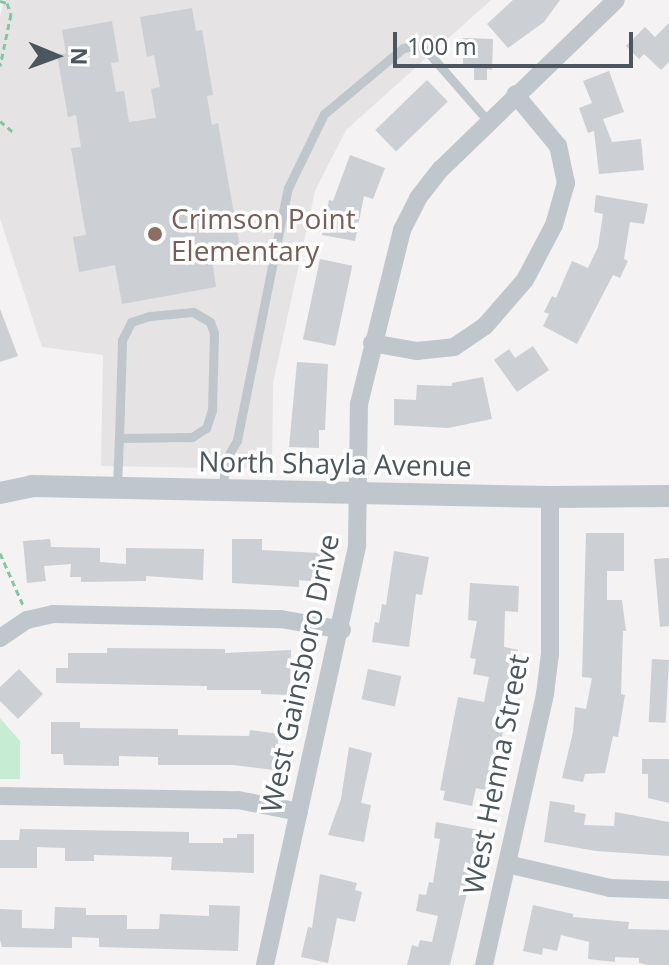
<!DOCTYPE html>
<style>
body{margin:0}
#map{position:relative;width:669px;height:965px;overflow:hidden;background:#f4f2f2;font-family:"Open Sans",sans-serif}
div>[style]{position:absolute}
.education>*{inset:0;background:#e5e3e3}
.green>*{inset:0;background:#c6ecd3}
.building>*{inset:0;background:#cccfd4;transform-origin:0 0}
.path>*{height:3px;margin-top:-1.5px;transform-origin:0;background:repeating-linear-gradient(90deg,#81c7a1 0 6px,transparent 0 10px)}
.service>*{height:9px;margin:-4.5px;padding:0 4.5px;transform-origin:4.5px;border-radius:4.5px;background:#bfc7cd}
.minor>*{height:18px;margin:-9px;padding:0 9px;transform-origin:9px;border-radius:9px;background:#bfc7cd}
.tertiary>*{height:22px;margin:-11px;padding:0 11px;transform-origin:11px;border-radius:11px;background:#bfc7cd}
.dots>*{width:22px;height:22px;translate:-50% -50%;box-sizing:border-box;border:4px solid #fff;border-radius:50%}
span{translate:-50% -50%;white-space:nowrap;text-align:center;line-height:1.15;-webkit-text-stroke:7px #fff;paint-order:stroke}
.education-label{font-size:28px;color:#785e54}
.left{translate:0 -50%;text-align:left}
.street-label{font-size:28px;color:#4b565e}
.north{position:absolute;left:16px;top:16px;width:80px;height:80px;-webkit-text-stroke:6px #fff;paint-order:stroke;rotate:91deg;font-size:22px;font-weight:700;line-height:32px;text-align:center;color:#4b565e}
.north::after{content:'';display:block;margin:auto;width:28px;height:36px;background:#4b565e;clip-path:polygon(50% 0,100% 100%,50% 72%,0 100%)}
.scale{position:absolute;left:393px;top:32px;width:240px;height:36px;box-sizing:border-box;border:4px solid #4b565e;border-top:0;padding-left:10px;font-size:24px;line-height:28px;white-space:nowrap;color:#4b565e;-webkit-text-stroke:6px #fff;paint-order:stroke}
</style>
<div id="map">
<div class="education">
<div style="clip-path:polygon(4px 0,491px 0,346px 130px,315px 191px,273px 383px,272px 469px,101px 466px,103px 355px,42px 347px,0 219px,0 17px)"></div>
</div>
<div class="green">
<div style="clip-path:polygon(0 718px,20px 741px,20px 779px,0 779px)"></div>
</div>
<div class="building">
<div style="clip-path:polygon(513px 0,560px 0,544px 22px,508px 48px,487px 24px)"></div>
<div style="clip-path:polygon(192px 8px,196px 31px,202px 30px,213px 95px,207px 96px,212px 125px,218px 123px,240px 248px,211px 253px,216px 287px,122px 304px,115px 265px,79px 272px,73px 237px,86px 235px,71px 148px,81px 147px,76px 115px,68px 117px,57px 55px,66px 53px,62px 30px,112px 21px,119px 62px,111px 63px,116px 92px,124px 91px,129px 122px,156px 118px,151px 89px,160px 87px,154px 55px,147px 57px,140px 17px)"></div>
<div style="clip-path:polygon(669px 23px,669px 62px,661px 70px,644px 54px,639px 59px,626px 46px,645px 27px,655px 37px)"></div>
<div style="clip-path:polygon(463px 38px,493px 39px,492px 70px,487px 69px,487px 80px,474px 80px,474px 66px,463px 66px)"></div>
<div style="clip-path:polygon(609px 71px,624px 112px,603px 119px,612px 142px,641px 139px,644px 170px,599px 174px,594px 131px,588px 133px,579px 108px,592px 103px,583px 81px)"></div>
<div style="left:427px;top:80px;width:30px;height:72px;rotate:46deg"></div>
<div style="clip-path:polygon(350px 155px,385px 168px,373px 199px,364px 196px,355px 241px,322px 235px,329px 200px,333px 201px)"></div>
<div style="clip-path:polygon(596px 195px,648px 204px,644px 224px,630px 222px,624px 259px,628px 261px,620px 278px,613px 275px,577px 344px,543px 326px,549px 314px,544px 312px,552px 296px,556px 298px,572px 261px,588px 268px,598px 247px,603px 214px,594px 212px)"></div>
<div style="left:320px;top:259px;width:33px;height:82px;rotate:12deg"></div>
<div style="clip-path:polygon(0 309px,18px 356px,0 362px)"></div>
<div style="clip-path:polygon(533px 346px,549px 370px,517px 392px,494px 360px,509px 349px,515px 358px)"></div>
<div style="clip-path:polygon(297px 362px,328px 364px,325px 430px,319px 430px,319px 448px,289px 447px)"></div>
<div style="clip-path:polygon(483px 377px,492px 419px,448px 428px,394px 425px,394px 399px,416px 400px,417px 385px,452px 386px,452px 383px)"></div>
<div style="clip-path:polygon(586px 533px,624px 533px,624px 571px,607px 571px,607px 600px,622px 600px,626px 631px,623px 631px,621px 694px,625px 695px,618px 737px,613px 736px,605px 773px,585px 774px,583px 782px,562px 778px,573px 732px,575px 707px,586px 709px,592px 678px,582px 677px)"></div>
<div style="clip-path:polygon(50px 539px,51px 547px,100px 548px,100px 562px,126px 564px,126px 548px,204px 549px,203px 580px,146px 576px,146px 581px,81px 582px,81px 577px,70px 577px,71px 564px,44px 566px,46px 581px,27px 583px,23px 541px)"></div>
<div style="clip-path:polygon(232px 539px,262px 539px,262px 550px,320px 553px,318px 582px,299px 580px,299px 587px,232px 583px)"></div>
<div style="clip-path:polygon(394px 551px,429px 557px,422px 595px,416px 594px,409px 647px,372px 642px,375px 622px,379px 623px,382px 604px,386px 605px)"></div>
<div style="clip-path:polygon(669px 558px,669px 626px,660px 627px,654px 559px)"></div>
<div style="clip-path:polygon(470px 583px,519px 586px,518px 612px,505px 611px,504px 647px,518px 650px,499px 752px,489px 791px,476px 788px,472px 806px,443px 800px,445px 791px,440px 790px,458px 697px,484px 702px,489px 677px,473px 674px,476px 659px,470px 658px,477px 621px,468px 620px)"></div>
<div style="clip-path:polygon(107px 648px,225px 649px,225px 653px,291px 650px,290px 695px,261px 694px,261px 690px,207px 690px,207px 686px,56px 683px,56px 668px,68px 668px,68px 653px,107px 653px)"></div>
<div style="left:652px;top:659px;width:17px;height:63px;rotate:3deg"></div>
<div style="clip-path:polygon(19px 669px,43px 694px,18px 719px,0 701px,0 687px)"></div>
<div style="left:368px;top:669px;width:34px;height:31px;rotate:12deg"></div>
<div style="clip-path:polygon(51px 722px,80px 722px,80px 728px,178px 729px,178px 735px,249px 736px,250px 730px,279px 734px,275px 770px,233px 765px,158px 765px,158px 757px,119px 756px,119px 766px,64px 765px,63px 754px,51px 754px)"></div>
<div style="clip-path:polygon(349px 747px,372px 753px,361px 803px,371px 805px,364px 842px,328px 835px,341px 799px)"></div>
<div style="clip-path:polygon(642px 759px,669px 759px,669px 803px,648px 798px,648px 774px,642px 774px)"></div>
<div style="clip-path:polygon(550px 801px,575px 805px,574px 812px,586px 814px,584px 825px,614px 826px,615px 812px,669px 822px,669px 856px,596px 851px,544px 842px)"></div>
<div style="clip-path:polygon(436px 822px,479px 830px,473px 867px,450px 965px,407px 965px,412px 945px,418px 947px,420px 940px,432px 942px,438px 916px,416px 911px,419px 894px,426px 895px,429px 882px,433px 883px,440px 839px,434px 838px)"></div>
<div style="clip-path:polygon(20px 829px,189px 832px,189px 843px,223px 843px,223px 838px,237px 838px,237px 834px,254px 834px,254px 873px,171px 870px,172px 857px,94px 855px,94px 861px,65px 861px,65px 848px,37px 847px,37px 868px,0 868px,0 840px,19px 840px)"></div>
<div style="clip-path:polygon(320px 874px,357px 883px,355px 890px,362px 892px,355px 922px,337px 918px,328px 963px,301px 957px,308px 927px,312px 928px)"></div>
<div style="clip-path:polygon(209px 905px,240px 906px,238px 951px,99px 947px,99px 938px,72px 937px,72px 948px,2px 947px,0 940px,0 909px,22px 910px,22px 928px,54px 929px,55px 907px,86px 908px,86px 915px,127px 915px,127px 929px,159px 929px,160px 914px,209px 916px)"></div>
<div style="clip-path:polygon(533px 905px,573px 914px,573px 917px,629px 922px,628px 929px,669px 930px,669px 965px,648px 965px,639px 963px,639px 958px,615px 957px,615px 962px,588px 959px,589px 942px,561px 935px,557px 951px,543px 948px,542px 955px,523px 951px)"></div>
</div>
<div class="path">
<div style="left:0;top:1px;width:7px;rotate:16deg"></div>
<div style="left:7px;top:3px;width:12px;rotate:70deg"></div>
<div style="left:11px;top:14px;width:53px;rotate:101.9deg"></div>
<div style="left:0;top:121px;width:17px;rotate:40deg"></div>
<div style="left:0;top:553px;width:57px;rotate:66.1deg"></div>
</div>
<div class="service">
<div style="left:117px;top:488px;width:24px;rotate:-88deg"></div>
<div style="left:118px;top:464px;width:26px;rotate:-88deg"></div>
<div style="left:119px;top:438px;width:98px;rotate:-88.2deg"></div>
<div style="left:122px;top:340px;width:20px;rotate:-63deg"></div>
<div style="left:131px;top:322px;width:20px;rotate:-18deg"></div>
<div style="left:150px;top:316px;width:43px;rotate:-5.3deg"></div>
<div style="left:193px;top:312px;width:20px;rotate:30deg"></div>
<div style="left:210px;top:322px;width:12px;rotate:70deg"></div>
<div style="left:214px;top:333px;width:77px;rotate:91.5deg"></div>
<div style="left:212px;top:410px;width:19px;rotate:108deg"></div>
<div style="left:206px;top:428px;width:17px;rotate:147deg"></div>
<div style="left:192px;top:437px;width:73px;rotate:179.2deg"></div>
<div style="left:223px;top:489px;width:28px;rotate:-86deg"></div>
<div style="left:225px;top:461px;width:24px;rotate:-60deg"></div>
<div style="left:237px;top:440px;width:257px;rotate:-78.6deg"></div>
<div style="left:288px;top:188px;width:82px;rotate:-64.1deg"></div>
<div style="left:324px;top:114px;width:103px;rotate:-39.9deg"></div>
<div style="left:403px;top:48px;width:13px;rotate:-9deg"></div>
<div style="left:416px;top:46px;width:11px;rotate:22deg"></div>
<div style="left:426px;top:50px;width:94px;rotate:48.9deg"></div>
</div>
<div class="minor">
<div style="left:372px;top:343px;width:46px;rotate:10.1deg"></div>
<div style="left:417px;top:351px;width:37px;rotate:-6deg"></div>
<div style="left:454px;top:347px;width:37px;rotate:-34deg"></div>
<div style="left:485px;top:326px;width:61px;rotate:-49deg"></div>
<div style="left:525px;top:280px;width:62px;rotate:-62.2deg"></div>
<div style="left:554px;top:225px;width:44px;rotate:-74.1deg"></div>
<div style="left:566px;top:183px;width:38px;rotate:-102deg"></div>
<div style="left:558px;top:146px;width:67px;rotate:-129.6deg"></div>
<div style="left:0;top:638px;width:32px;rotate:-34deg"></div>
<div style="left:27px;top:620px;width:27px;rotate:-13deg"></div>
<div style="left:53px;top:614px;width:228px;rotate:1.3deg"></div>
<div style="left:281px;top:619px;width:62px;rotate:10.2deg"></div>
<div style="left:0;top:796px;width:238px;rotate:1deg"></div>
<div style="left:238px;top:800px;width:62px;rotate:11.1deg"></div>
<div style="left:507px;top:864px;width:106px;rotate:13.1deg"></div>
<div style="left:610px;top:888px;width:59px;rotate:1.9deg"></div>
<div style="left:265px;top:965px;width:430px;rotate:-77.6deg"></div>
<div style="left:357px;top:545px;width:141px;rotate:-89.2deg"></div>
<div style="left:359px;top:404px;width:179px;rotate:-76.1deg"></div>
<div style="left:402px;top:230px;width:36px;rotate:-63deg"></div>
<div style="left:418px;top:198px;width:37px;rotate:-52deg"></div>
<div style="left:441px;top:169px;width:243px;rotate:-44deg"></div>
<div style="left:484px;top:965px;width:278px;rotate:-77.3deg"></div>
<div style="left:545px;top:694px;width:39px;rotate:-83deg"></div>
<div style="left:550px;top:655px;width:158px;rotate:-90deg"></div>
</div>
<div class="tertiary">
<div style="left:0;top:493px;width:33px;rotate:-12deg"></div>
<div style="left:32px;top:486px;width:518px;rotate:1.22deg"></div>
<div style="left:550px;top:497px;width:119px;rotate:-0.5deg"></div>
</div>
<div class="dots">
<div style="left:155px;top:234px;background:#8d6e63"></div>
</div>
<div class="education-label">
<span class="left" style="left:171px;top:234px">Crimson Point<br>Elementary</span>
</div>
<div class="street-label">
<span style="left:335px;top:463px;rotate:1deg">North Shayla Avenue</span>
<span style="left:299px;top:673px;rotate:-78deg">West Gainsboro Drive</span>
<span style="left:495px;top:774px;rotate:-79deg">West Henna Street</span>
</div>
<div class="north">N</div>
<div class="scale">100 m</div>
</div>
